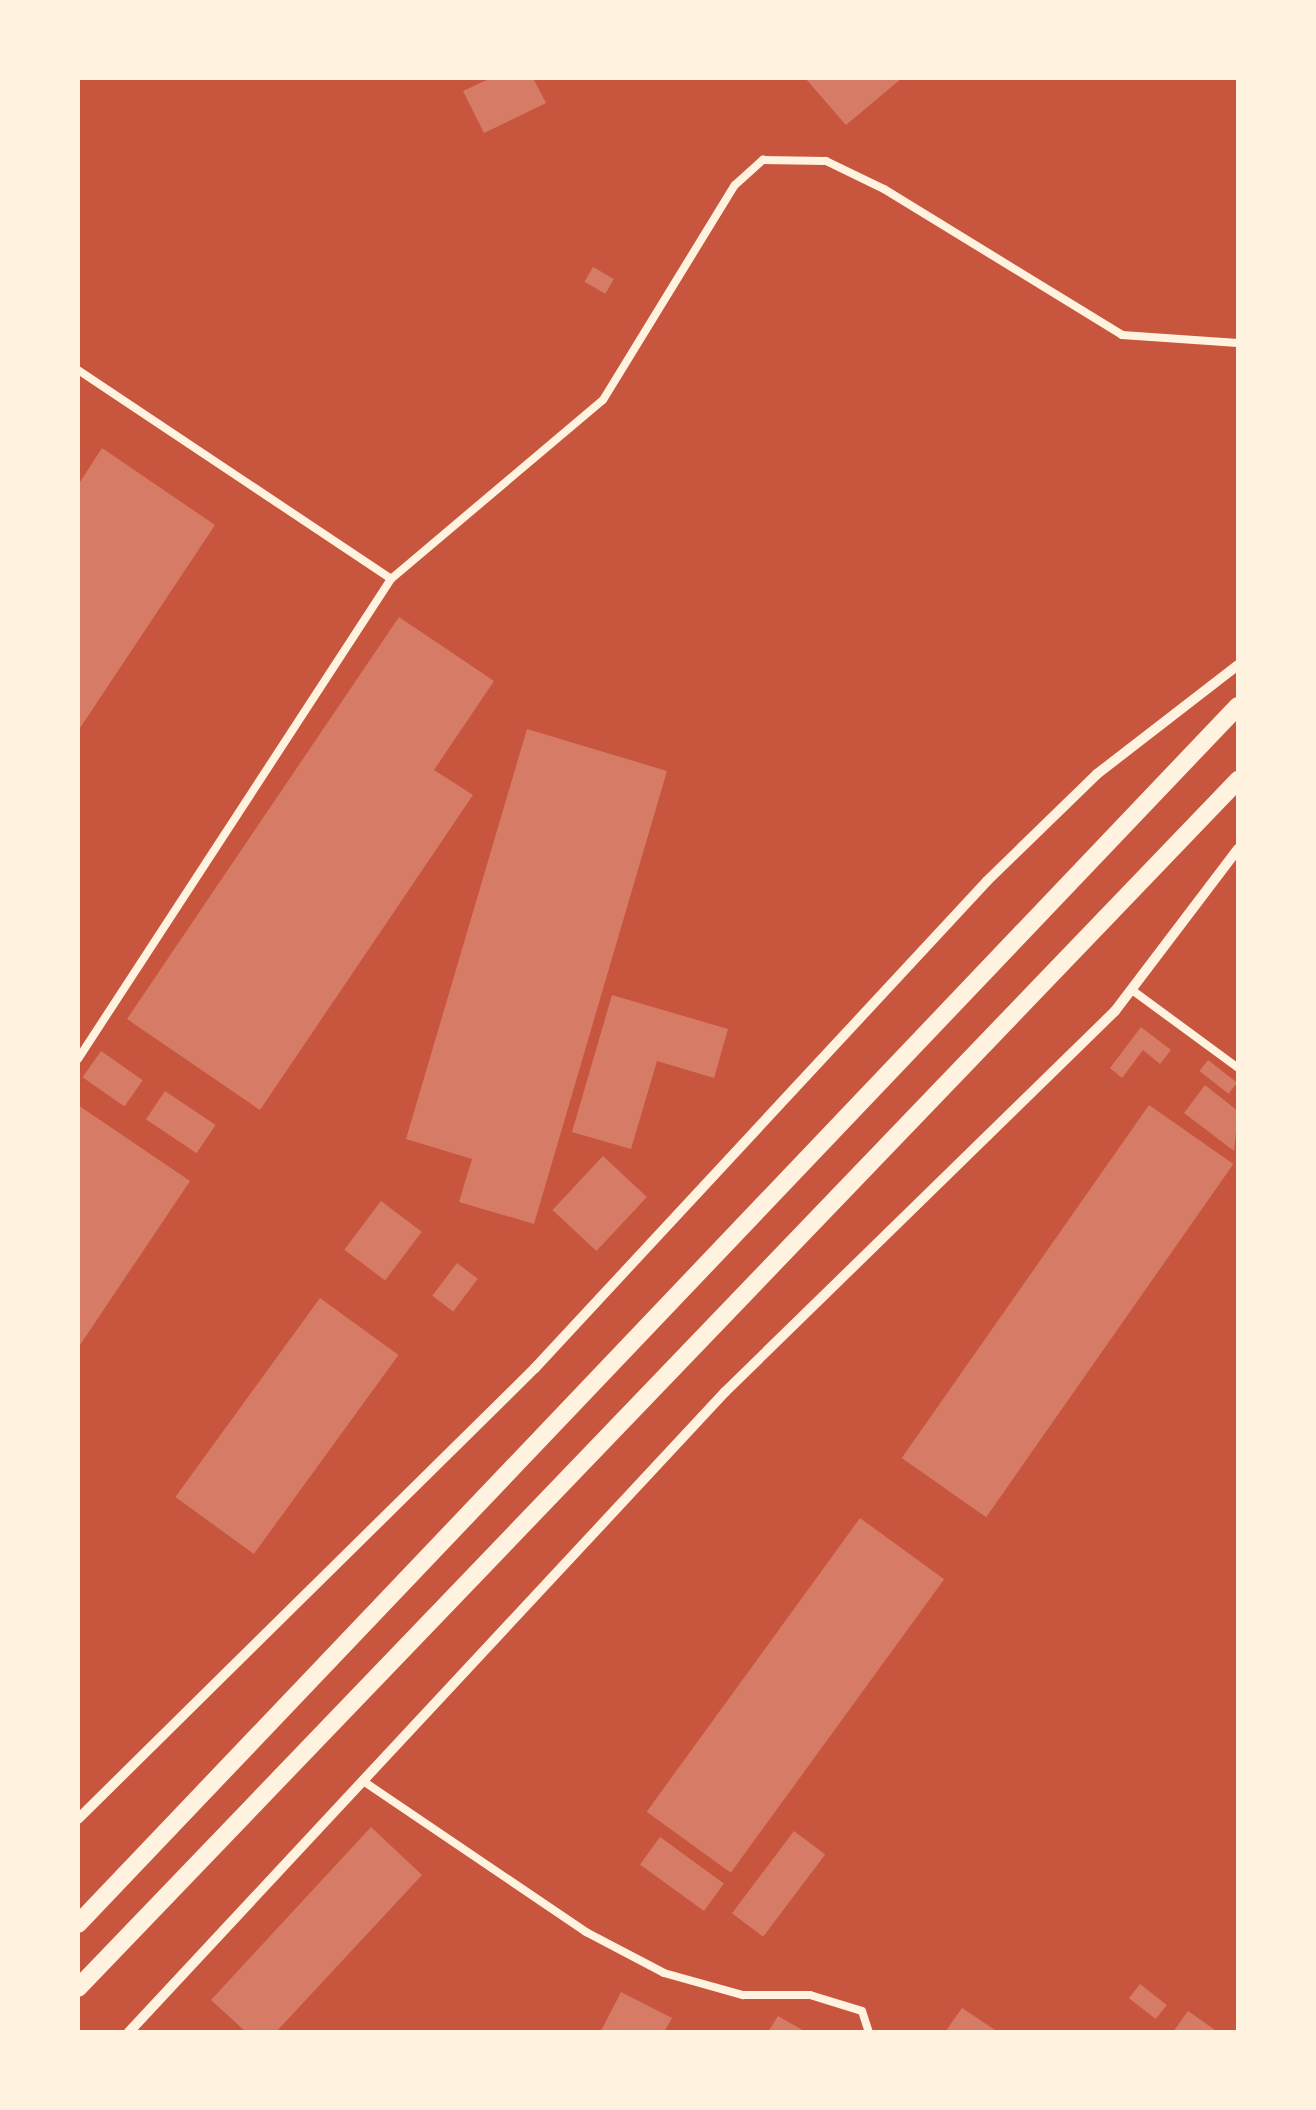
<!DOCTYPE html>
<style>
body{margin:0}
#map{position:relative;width:1316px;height:2110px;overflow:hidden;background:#c8553d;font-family:"Open Sans",sans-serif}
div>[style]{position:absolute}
.building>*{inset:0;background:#d67c66;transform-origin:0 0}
.service>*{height:8px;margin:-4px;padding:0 4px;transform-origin:4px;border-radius:4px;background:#fff3e0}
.minor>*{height:10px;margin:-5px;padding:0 5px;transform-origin:5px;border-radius:5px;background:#fff3e0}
.tertiary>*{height:18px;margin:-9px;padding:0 9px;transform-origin:9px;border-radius:9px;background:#fff3e0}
span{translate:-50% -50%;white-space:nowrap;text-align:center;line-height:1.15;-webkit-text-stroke:10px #fff3e0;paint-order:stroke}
.frame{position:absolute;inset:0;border:80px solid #fff3e0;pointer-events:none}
</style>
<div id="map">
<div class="building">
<div style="clip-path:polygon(491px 78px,533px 78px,546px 103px,484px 133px,463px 91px)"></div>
<div style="clip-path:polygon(805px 78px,902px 78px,846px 125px)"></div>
<div style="left:593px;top:267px;width:24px;height:17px;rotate:30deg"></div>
<div style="clip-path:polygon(102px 448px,215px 525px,78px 731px,78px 485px)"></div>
<div style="clip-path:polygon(399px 617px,494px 681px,434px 770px,473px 795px,260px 1110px,127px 1019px)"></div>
<div style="clip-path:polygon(527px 729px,667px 771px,534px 1224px,459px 1202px,472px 1159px,406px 1139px)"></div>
<div style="clip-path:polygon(612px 995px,728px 1029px,714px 1078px,657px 1061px,631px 1149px,572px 1132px)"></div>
<div style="clip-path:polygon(1141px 1027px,1171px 1050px,1160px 1064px,1143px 1050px,1122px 1078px,1110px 1068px)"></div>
<div style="left:101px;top:1051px;width:51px;height:32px;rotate:35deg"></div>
<div style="left:1208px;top:1060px;width:37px;height:14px;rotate:38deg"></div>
<div style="clip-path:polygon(1205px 1085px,1238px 1111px,1234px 1151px,1184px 1113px)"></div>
<div style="left:165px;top:1091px;width:61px;height:34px;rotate:34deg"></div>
<div style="clip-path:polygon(78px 1105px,190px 1181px,78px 1348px)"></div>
<div style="left:1149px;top:1105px;width:103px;height:431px;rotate:35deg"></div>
<div style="left:603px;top:1156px;width:60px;height:74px;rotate:43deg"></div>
<div style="left:381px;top:1201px;width:51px;height:61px;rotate:37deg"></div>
<div style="left:457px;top:1263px;width:26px;height:41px;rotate:37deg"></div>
<div style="left:320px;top:1298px;width:97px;height:246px;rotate:36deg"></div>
<div style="left:860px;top:1518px;width:104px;height:363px;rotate:36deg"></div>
<div style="clip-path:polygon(371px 1827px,422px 1875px,276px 2032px,246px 2032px,211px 2000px)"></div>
<div style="left:794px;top:1831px;width:39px;height:103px;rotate:37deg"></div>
<div style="left:660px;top:1837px;width:79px;height:34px;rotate:36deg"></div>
<div style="left:1140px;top:1984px;width:34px;height:18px;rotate:38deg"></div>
<div style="clip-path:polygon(621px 1992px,672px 2018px,664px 2032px,601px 2031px)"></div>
<div style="clip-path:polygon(962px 2008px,998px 2032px,945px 2032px)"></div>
<div style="clip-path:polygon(1188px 2011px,1218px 2032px,1173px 2032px)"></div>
<div style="clip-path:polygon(778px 2016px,806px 2032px,768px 2032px)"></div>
</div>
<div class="service">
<div style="left:78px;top:370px;width:376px;rotate:33.7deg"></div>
<div style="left:1132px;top:990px;width:132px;rotate:36.3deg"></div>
<div style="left:78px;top:1059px;width:573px;rotate:-56.89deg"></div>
<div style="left:391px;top:579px;width:277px;rotate:-40.2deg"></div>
<div style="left:603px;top:400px;width:252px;rotate:-58.5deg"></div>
<div style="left:735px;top:185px;width:38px;rotate:-42deg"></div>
<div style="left:763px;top:160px;width:63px;rotate:0.9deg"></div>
<div style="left:826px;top:161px;width:64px;rotate:25.8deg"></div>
<div style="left:884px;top:189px;width:279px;rotate:31.5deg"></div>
<div style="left:1122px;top:335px;width:116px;rotate:3.9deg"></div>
<div style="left:366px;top:1783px;width:266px;rotate:34.1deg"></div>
<div style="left:586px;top:1932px;width:88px;rotate:27.7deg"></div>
<div style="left:664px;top:1973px;width:82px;rotate:15.6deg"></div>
<div style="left:743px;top:1995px;width:67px"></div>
<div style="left:810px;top:1995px;width:54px;rotate:17.1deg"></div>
<div style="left:862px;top:2011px;width:22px;rotate:72deg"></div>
</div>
<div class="minor">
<div style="left:78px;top:1819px;width:642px;rotate:-44.62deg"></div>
<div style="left:535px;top:1368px;width:664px;rotate:-47.13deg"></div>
<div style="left:987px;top:881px;width:153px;rotate:-44.2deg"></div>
<div style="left:1097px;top:774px;width:178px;rotate:-37.7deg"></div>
<div style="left:129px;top:2032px;width:875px;rotate:-47.04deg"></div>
<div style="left:725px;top:1392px;width:545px;rotate:-44.33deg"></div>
<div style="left:1115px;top:1011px;width:203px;rotate:-52.8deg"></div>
</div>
<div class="tertiary">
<div style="left:78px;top:1924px;width:1682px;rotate:-46.4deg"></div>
<div style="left:78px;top:1988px;width:1675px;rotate:-46.16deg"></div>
</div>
<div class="frame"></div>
</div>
